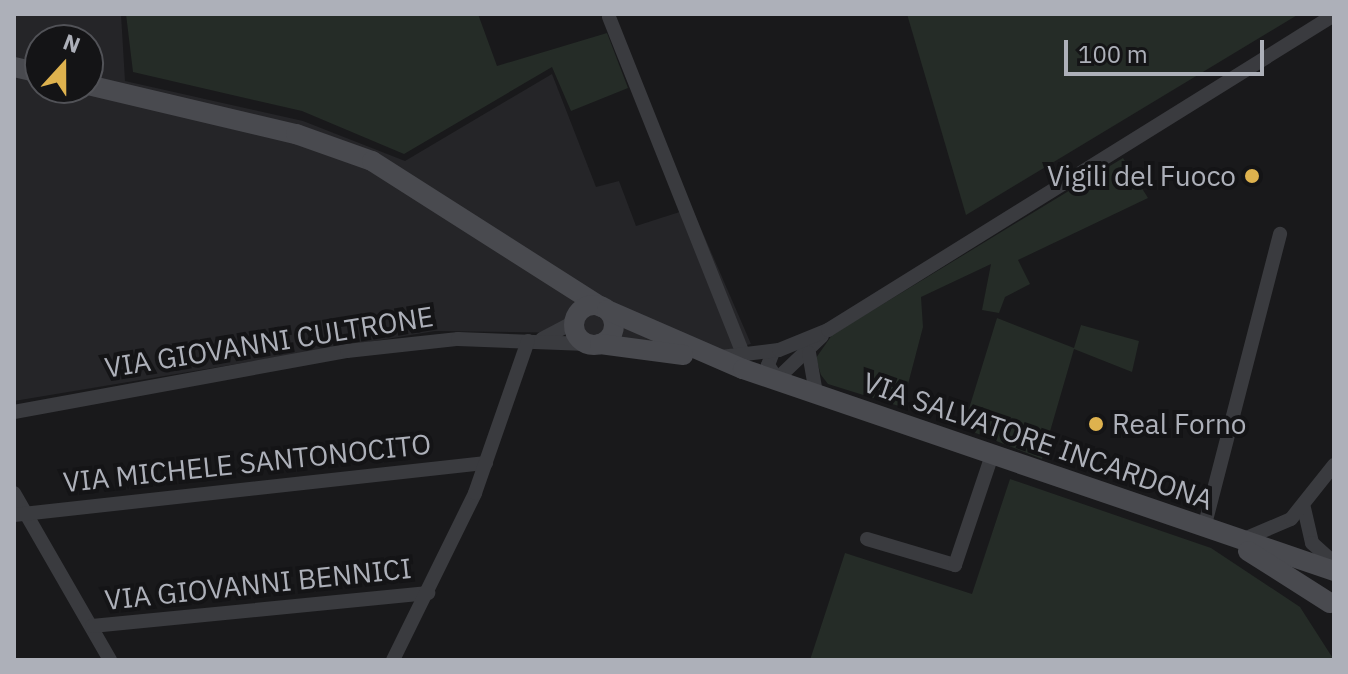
<!DOCTYPE html>
<style>
body{margin:0}
#map{position:relative;width:1348px;height:674px;overflow:hidden;background:#19191b;font-family:"IBM Plex Sans",sans-serif}
div>[style]{position:absolute}
.built>*{inset:0;background:#252528}
.green>*{inset:0;background:#252c27}
.street>*{height:14px;margin:-7px;padding:0 7px;transform-origin:7px;border-radius:7px;background:#3a3b3f}
.secondary>*{height:20px;margin:-10px;padding:0 10px;transform-origin:10px;border-radius:10px;background:#494a4f}
.secondary>.ring{margin:-10px;padding:0;box-sizing:content-box;background:none;border:20px solid #494a4f;border-radius:50%}
.dots>*{width:22px;height:22px;translate:-50% -50%;box-sizing:border-box;border:4px solid #141416;border-radius:50%}
span{translate:-50% -50%;white-space:nowrap;text-align:center;line-height:1.15;-webkit-text-stroke:8px #141416;paint-order:stroke}
.poi-label{font-size:28px;color:#adb0b9}
.right{translate:-100% -50%;text-align:right}
.left{translate:0 -50%;text-align:left}
.street-label{font-size:28px;color:#adb0b9}
.frame{position:absolute;inset:0;border:16px solid #adb0b9;pointer-events:none}
.north{position:absolute;left:24px;top:24px;width:80px;height:80px;box-sizing:border-box;background:#141416;border:2px solid #515257;border-radius:50%;rotate:21deg;font-size:22px;font-weight:700;line-height:32px;text-align:center;color:#adb0b9}
.north::after{content:'';display:block;margin:auto;width:28px;height:36px;background:#deb24e;clip-path:polygon(50% 0,100% 100%,50% 72%,0 100%)}
.scale{position:absolute;left:1064px;top:40px;width:200px;height:36px;box-sizing:border-box;border:4px solid #adb0b9;border-top:0;padding-left:10px;font-size:24px;line-height:28px;white-space:nowrap;color:#adb0b9;-webkit-text-stroke:6px #141416;paint-order:stroke}
</style>
<div id="map">
<div class="built">
<div style="clip-path:polygon(evenodd,14px 14px,121px 14px,125px 81px,303px 121px,405px 161px,552px 74px,596px 187px,619px 181px,636px 226px,692px 208px,751px 344px,715px 353px,575px 333px,435px 331px,14px 401px,14px 14px,40px 40px,88px 40px,88px 88px,40px 88px,40px 40px)"></div>
</div>
<div class="green">
<div style="clip-path:polygon(126px 14px,478px 14px,497px 66px,607px 33px,628px 88px,571px 111px,552px 67px,404px 154px,302px 111px,133px 72px)"></div>
<div style="clip-path:polygon(907px 14px,1299px 14px,966px 215px)"></div>
<div style="clip-path:polygon(1123px 158px,1148px 198px,1018px 260px,1030px 284px,1005px 297px,999px 313px,982px 310px,991px 264px,921px 297px,923px 327px,902px 407px,828px 384px,821px 375px,816px 358px,832px 335px)"></div>
<div style="clip-path:polygon(997px 318px,1074px 348px,1081px 325px,1139px 341px,1132px 372px,1074px 349px,1042px 459px,963px 428px)"></div>
<div style="clip-path:polygon(1010px 479px,1211px 548px,1300px 607px,1334px 660px,810px 660px,845px 553px,972px 594px)"></div>
</div>
<div class="street">
<div style="left:609px;top:17px;width:365px;rotate:68.3deg"></div>
<div style="left:542px;top:339px;width:36px;rotate:-28deg"></div>
<div style="left:773px;top:352px;width:14px;rotate:111deg"></div>
<div style="left:768px;top:365px;width:17px;rotate:57deg"></div>
<div style="left:777px;top:379px;width:62px;rotate:-43.7deg"></div>
<div style="left:809px;top:353px;width:41px;rotate:80.1deg"></div>
<div style="left:721px;top:357px;width:58px;rotate:-6.9deg"></div>
<div style="left:779px;top:350px;width:53px;rotate:-22.2deg"></div>
<div style="left:828px;top:330px;width:596px;rotate:-31.9deg"></div>
<div style="left:14px;top:412px;width:339px;rotate:-10.4deg"></div>
<div style="left:347px;top:351px;width:112px;rotate:-6.2deg"></div>
<div style="left:458px;top:339px;width:129px;rotate:2.2deg"></div>
<div style="left:14px;top:493px;width:193px;rotate:60.1deg"></div>
<div style="left:1304px;top:508px;width:36px;rotate:77deg"></div>
<div style="left:1312px;top:543px;width:30px;rotate:42deg"></div>
<div style="left:14px;top:515px;width:475px;rotate:-6.3deg"></div>
<div style="left:1204px;top:528px;width:304px;rotate:-75.5deg"></div>
<div style="left:867px;top:539px;width:92px;rotate:16.5deg"></div>
<div style="left:955px;top:565px;width:119px;rotate:-71.4deg"></div>
<div style="left:1242px;top:540px;width:53px;rotate:-23.2deg"></div>
<div style="left:1291px;top:519px;width:69px;rotate:-51.5deg"></div>
<div style="left:92px;top:626px;width:338px;rotate:-5.6deg"></div>
<div style="left:393px;top:660px;width:186px;rotate:-63.8deg"></div>
<div style="left:475px;top:493px;width:161px;rotate:-70.8deg"></div>
</div>
<div class="secondary">
<div style="left:14px;top:67px;width:27px;rotate:13deg"></div>
<div style="left:88px;top:85px;width:214px;rotate:13.3deg"></div>
<div style="left:296px;top:134px;width:81px;rotate:19.6deg"></div>
<div style="left:372px;top:161px;width:272px;rotate:32.5deg"></div>
<div class="ring" style="left:574px;top:305px;width:20px;height:20px"></div>
<div style="left:607px;top:310px;width:148px;rotate:23.5deg"></div>
<div style="left:743px;top:369px;width:625px;rotate:18.87deg"></div>
<div style="left:600px;top:344px;width:84px;rotate:7.5deg"></div>
<div style="left:1248px;top:551px;width:97px;rotate:32.4deg"></div>
</div>
<div class="dots">
<div style="left:1252px;top:176px;background:#deb24e"></div>
<div style="left:1096px;top:424px;background:#deb24e"></div>
</div>
<div class="poi-label">
<span class="right" style="left:1236px;top:176px">Vigili del Fuoco</span>
<span class="left" style="left:1112px;top:424px">Real Forno</span>
</div>
<div class="street-label">
<span style="left:269px;top:342px;rotate:-9deg">VIA GIOVANNI CULTRONE</span>
<span style="left:1038px;top:441px;rotate:19deg">VIA SALVATORE INCARDONA</span>
<span style="left:247px;top:463px;rotate:-6deg">VIA MICHELE SANTONOCITO</span>
<span style="left:258px;top:584px;rotate:-6deg">VIA GIOVANNI BENNICI</span>
</div>
<div class="frame"></div>
<div class="north">N</div>
<div class="scale">100 m</div>
</div>
